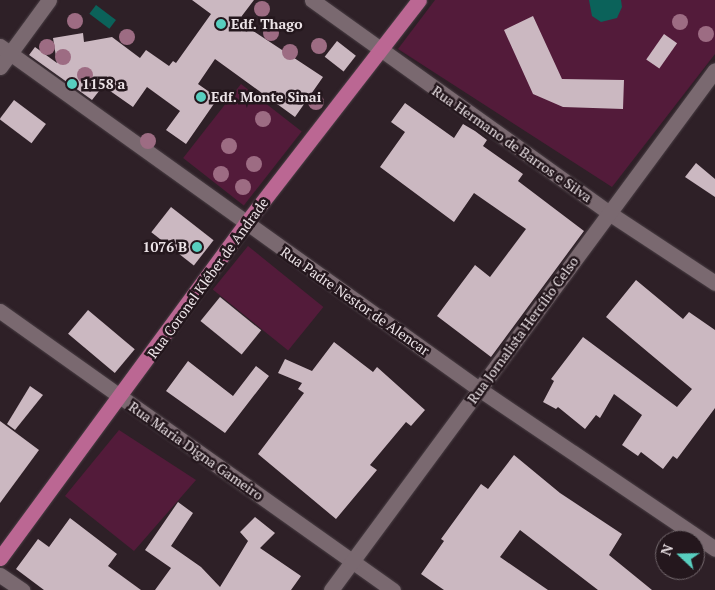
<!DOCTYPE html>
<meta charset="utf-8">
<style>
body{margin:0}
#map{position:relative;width:715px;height:590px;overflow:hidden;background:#2e2027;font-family:"PT Serif",serif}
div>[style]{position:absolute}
.green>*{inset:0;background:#531b3a;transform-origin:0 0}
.water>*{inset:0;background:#0b625a;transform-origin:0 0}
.building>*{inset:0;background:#cbb8c1;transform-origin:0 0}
.roads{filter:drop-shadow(0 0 1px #493e44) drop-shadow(0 0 1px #493e44)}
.minor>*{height:15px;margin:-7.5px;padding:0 7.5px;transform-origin:7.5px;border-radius:7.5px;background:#7a6970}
.major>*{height:15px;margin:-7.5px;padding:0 7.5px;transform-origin:7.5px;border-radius:7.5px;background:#bb6793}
.trees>*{width:16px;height:16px;margin:-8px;border-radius:50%;background:#9d6c83}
.dots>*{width:14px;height:14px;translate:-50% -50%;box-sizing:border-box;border:2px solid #24171d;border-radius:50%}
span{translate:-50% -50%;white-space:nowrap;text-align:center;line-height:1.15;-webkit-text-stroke:5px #24171d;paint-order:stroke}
.poi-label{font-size:14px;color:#ece3e7;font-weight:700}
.left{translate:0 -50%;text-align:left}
.right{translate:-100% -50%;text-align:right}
.street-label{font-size:14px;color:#ece3e7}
.north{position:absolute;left:655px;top:530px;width:50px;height:50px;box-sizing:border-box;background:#24171d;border:1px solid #74696e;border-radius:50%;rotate:291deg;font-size:14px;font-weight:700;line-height:20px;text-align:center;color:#ece3e7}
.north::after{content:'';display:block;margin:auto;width:18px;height:22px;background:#58cebf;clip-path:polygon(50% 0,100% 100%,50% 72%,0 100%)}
</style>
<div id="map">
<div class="green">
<div style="clip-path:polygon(435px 0,715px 0,715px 54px,612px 187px,398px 49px)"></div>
<div style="left:241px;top:84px;width:77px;height:94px;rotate:38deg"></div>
<div style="left:248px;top:246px;width:97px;height:56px;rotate:39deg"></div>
<div style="clip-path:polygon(119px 430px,196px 480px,134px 551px,65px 496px)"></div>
</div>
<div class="water">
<div style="clip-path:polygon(589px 0,621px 0,622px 7px,617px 18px,601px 22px,592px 16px)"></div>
<div style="left:96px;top:5px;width:25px;height:11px;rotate:37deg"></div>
</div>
<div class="building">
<div style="clip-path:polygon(192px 0,254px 0,238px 21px,323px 77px,295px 117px,215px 59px,198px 84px,218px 98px,186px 144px,166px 130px,180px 111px,147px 87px,133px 107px,103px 86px,92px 100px,29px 55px,35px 47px,57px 63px,53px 38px,83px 33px,84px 42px,112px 37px,140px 58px,146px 50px,169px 66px,173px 61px,176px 63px,211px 14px)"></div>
<div style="clip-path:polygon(533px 16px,562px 79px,624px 80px,623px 109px,563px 107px,533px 94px,504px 30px)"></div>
<div style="left:664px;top:34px;width:16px;height:31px;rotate:35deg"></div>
<div style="left:337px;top:41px;width:24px;height:20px;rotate:38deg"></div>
<div style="left:14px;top:100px;width:40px;height:24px;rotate:37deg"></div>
<div style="clip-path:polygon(405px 103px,454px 138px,463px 124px,475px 131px,487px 140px,483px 146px,523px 174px,518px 181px,584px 231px,491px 357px,437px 316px,475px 265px,490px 277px,526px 229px,474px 193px,454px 222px,380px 167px,405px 132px,391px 122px)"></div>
<div style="clip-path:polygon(696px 163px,715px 179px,715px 197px,685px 177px)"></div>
<div style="left:171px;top:207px;width:54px;height:32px;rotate:38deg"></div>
<div style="clip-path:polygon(636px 280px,683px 319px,689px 312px,715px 330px,715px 408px,677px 459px,673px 456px,663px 469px,641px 452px,638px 456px,622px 445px,642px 415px,614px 394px,600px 418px,596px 415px,585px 429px,558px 407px,556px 409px,543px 402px,554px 381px,551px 379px,583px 337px,677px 407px,692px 389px,606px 317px)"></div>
<div style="left:220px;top:297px;width:53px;height:31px;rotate:39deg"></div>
<div style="left:88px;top:310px;width:61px;height:31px;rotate:40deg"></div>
<div style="clip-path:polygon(334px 342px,373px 372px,377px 367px,425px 410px,411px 426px,406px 422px,370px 465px,377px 470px,336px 519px,258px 454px,304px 393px,298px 389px,302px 383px,278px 373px,285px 359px,312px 371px)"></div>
<div style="clip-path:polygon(188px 361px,233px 396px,256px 366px,269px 376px,225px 433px,166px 391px)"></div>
<div style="clip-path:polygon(30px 386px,43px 395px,15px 430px,7px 424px)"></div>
<div style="clip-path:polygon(0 421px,39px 450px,0 503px)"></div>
<div style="clip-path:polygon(514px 455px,560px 493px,622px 534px,609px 555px,652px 590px,598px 590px,520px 530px,500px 557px,548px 590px,444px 590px,421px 574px,444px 541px,441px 539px,481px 484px,488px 489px)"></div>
<div style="clip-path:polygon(178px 502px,193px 513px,171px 546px,201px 567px,220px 587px,248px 541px,240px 532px,255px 517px,275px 533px,260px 548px,301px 576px,291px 590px,155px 590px,171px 568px,145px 550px)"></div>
<div style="clip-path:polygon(70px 518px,117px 554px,108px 566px,141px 590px,44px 590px,16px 569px,38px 539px,49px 547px)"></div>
</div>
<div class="roads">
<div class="minor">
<div style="left:312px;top:0;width:365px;rotate:35.6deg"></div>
<div style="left:609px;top:213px;width:127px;rotate:33.4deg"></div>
<div style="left:0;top:46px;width:589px;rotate:35.61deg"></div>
<div style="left:479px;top:389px;width:285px;rotate:34.1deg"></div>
<div style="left:0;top:67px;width:83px;rotate:-53.8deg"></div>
<div style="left:0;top:311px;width:482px;rotate:35.4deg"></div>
<div style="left:0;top:575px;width:27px;rotate:34deg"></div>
<div style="left:331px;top:590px;width:646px;rotate:-53.56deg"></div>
</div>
<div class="major">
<div style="left:0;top:558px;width:416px;rotate:-53.7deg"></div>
<div style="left:246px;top:223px;width:282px;rotate:-52.2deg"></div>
</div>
</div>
<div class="trees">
<div style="left:262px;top:9px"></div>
<div style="left:75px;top:21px"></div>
<div style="left:680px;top:22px"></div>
<div style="left:271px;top:33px"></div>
<div style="left:706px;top:34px"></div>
<div style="left:127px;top:37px"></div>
<div style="left:319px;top:46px"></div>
<div style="left:47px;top:47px"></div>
<div style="left:290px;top:52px"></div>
<div style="left:63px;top:57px"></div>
<div style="left:85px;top:75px"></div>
<div style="left:316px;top:102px"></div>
<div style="left:263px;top:119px"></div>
<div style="left:148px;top:141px"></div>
<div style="left:229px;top:146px"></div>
<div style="left:254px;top:164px"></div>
<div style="left:221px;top:174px"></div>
<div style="left:243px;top:187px"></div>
</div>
<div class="dots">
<div style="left:221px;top:24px;background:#58cebf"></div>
<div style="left:72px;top:84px;background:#58cebf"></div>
<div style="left:201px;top:97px;background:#58cebf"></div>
<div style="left:197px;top:247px;background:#58cebf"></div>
</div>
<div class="poi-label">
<span class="left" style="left:231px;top:24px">Edf. Thago</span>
<span class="left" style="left:82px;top:84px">1158 a</span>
<span class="left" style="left:211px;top:97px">Edf. Monte Sinai</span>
<span class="right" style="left:187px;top:247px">1076 B</span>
</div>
<div class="street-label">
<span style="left:512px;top:144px;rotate:35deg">Rua Hermano de Barros e Silva</span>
<span style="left:208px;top:278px;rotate:-54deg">Rua Coronel Kléber de Andrade</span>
<span style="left:355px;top:301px;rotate:35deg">Rua Padre Nestor de Alencar</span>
<span style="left:523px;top:330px;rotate:-54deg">Rua Jornalista Hercílio Celso</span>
<span style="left:196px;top:451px;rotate:35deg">Rua Maria Digna Gameiro</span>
</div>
<div class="north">N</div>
</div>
